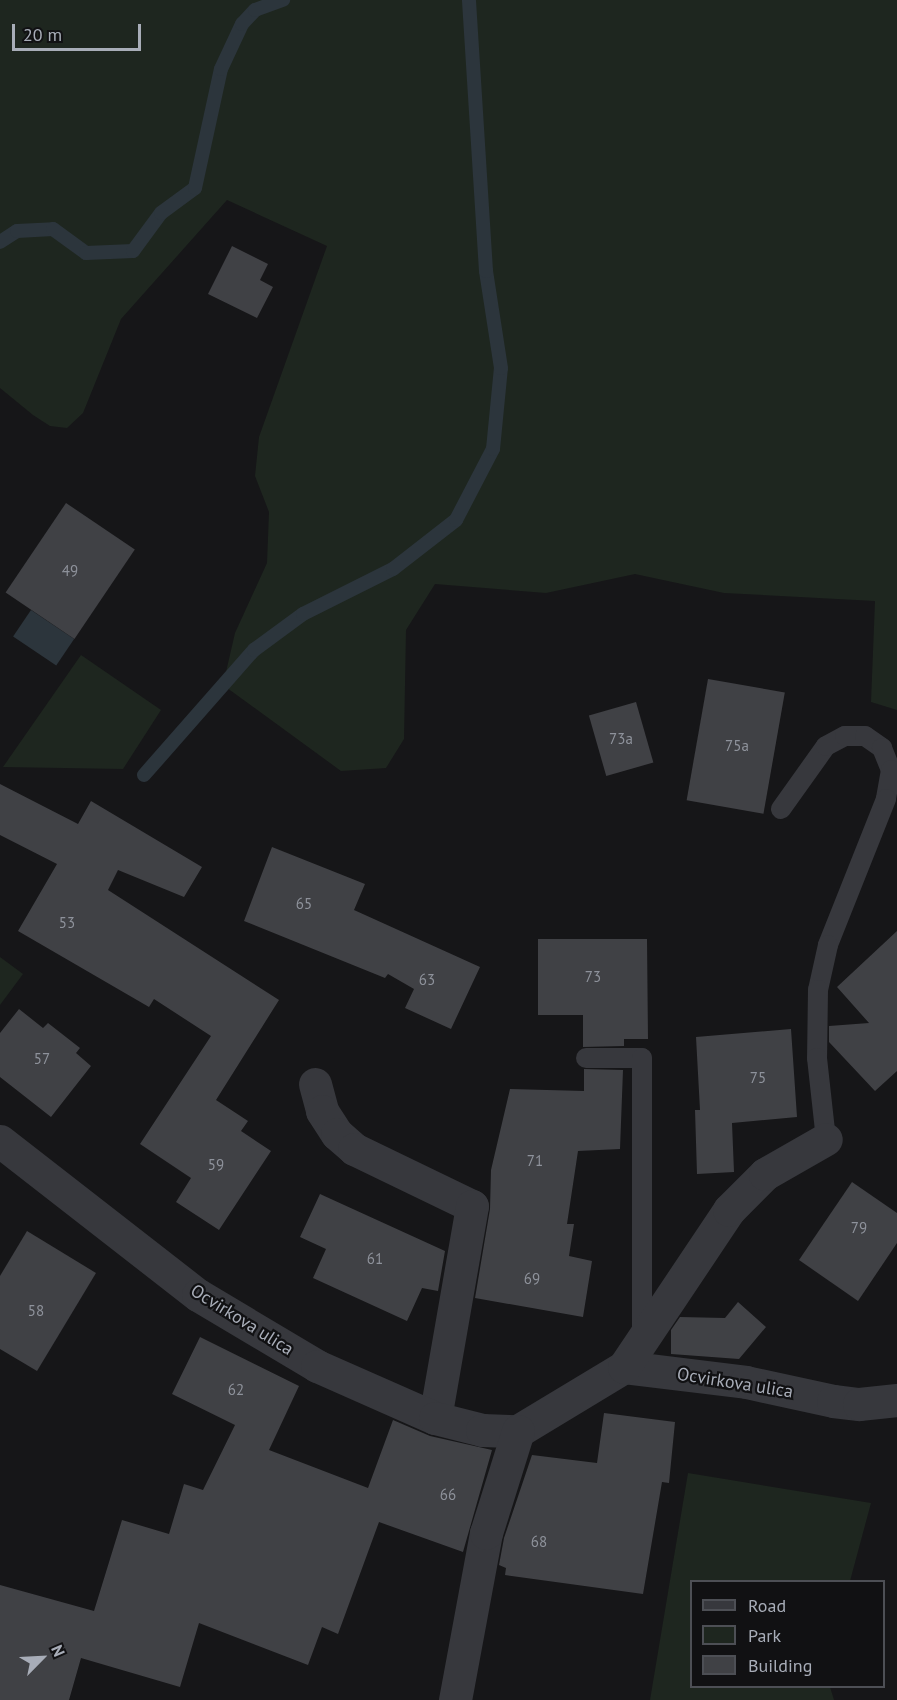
<!DOCTYPE html>
<style>
body{margin:0}
#map{position:relative;width:897px;height:1700px;overflow:hidden;background:#161618;font-family:"PT Sans",sans-serif}
div>[style]{position:absolute}
.green>*{inset:0;background:#1e261f}
.water>*{inset:0;background:#2c353c;transform-origin:0 0}
.stream>*{height:14px;margin:-7px;padding:0 7px;transform-origin:7px;border-radius:7px;background:#2c353c}
.building>*{inset:0;background:#404145;transform-origin:0 0}
.lane>*{height:20px;margin:-10px;padding:0 10px;transform-origin:10px;border-radius:10px;background:#37383d}
.street>*{height:33px;margin:-16.5px;padding:0 16.5px;transform-origin:16.5px;border-radius:16.5px;background:#37383d}
span{translate:-50% -50%;white-space:nowrap;text-align:center;line-height:1.15;-webkit-text-stroke:4.5px #111113;paint-order:stroke}
.number-label{font-size:15px;color:#8e929b}
.number-label span{-webkit-text-stroke-width:0}
.street-label{font-size:18px;color:#a8adb8}
.legend{position:absolute;left:690px;top:1580px;width:195px;height:108px;box-sizing:border-box;background:#111113;border:2px solid #4d4f55;margin:0;padding:8px 10px;list-style:none;font-size:18px;color:#a8adb8}
.legend li{display:flex;align-items:center;gap:12px;height:30px}
.legend b{width:30px;border:2px solid #4d4f55}
.north{position:absolute;left:12px;top:1628px;width:60px;height:60px;-webkit-text-stroke:4px #111113;paint-order:stroke;rotate:66deg;font-size:16px;font-weight:700;line-height:24px;text-align:center;color:#a8adb8}
.north::after{content:'';display:block;margin:auto;width:21px;height:27px;background:#a8adb8;clip-path:polygon(50% 0,100% 100%,50% 72%,0 100%)}
.scale{position:absolute;left:12px;top:24px;width:129px;height:27px;box-sizing:border-box;border:3px solid #a8adb8;border-top:0;padding-left:8px;font-size:18px;line-height:21px;white-space:nowrap;color:#a8adb8;-webkit-text-stroke:4px #111113;paint-order:stroke}
</style>
<div id="map">
<div class="green">
<div style="clip-path:polygon(0 0,897px 0,897px 710px,871px 702px,875px 601px,724px 593px,635px 574px,546px 593px,435px 584px,406px 630px,404px 739px,386px 768px,341px 771px,223px 685px,235px 633px,267px 563px,269px 512px,255px 476px,259px 437px,327px 246px,227px 200px,121px 319px,83px 413px,67px 428px,50px 426px,33px 415px,0 388px)"></div>
<div style="clip-path:polygon(81px 655px,161px 710px,123px 769px,3px 767px)"></div>
<div style="clip-path:polygon(0 957px,23px 974px,0 1005px)"></div>
<div style="clip-path:polygon(688px 1473px,871px 1503px,850px 1581px,692px 1582px,692px 1686px,830px 1687px,834px 1700px,650px 1700px)"></div>
</div>
<div class="water">
<div style="left:31px;top:610px;width:52px;height:32px;rotate:34deg"></div>
</div>
<div class="stream">
<div style="left:0;top:242px;width:20px;rotate:-33deg"></div>
<div style="left:17px;top:231px;width:36px;rotate:-3deg"></div>
<div style="left:53px;top:229px;width:41px;rotate:36deg"></div>
<div style="left:86px;top:253px;width:47px;rotate:-2.4deg"></div>
<div style="left:133px;top:251px;width:47px;rotate:-53.6deg"></div>
<div style="left:161px;top:213px;width:42px;rotate:-36.3deg"></div>
<div style="left:195px;top:188px;width:122px;rotate:-77.7deg"></div>
<div style="left:221px;top:69px;width:50px;rotate:-65deg"></div>
<div style="left:242px;top:24px;width:19px;rotate:-47deg"></div>
<div style="left:255px;top:10px;width:30px;rotate:-20deg"></div>
<div style="left:144px;top:775px;width:167px;rotate:-48.7deg"></div>
<div style="left:254px;top:650px;width:61px;rotate:-36.3deg"></div>
<div style="left:303px;top:614px;width:101px;rotate:-26.6deg"></div>
<div style="left:393px;top:569px;width:80px;rotate:-37.9deg"></div>
<div style="left:456px;top:520px;width:80px;rotate:-62.5deg"></div>
<div style="left:493px;top:449px;width:81px;rotate:-84.4deg"></div>
<div style="left:501px;top:368px;width:98px;rotate:-98.8deg"></div>
<div style="left:486px;top:271px;width:272px;rotate:-93.6deg"></div>
</div>
<div class="building">
<div style="clip-path:polygon(232px 246px,268px 264px,260px 280px,273px 287px,257px 318px,208px 294px)"></div>
<div style="left:66px;top:503px;width:83px;height:108px;rotate:34deg"></div>
<div style="left:708px;top:679px;width:78px;height:123px;rotate:10deg"></div>
<div style="left:636px;top:702px;width:63px;height:49px;rotate:74deg"></div>
<div style="clip-path:polygon(0 784px,78px 824px,91px 801px,202px 867px,184px 897px,118px 870px,108px 890px,279px 1000px,216px 1100px,248px 1121px,241px 1131px,271px 1151px,219px 1230px,176px 1202px,191px 1178px,140px 1144px,211px 1036px,154px 999px,149px 1007px,18px 931px,57px 864px,0 835px)"></div>
<div style="clip-path:polygon(272px 847px,365px 884px,354px 910px,480px 967px,451px 1029px,405px 1008px,414px 989px,388px 974px,385px 978px,244px 921px)"></div>
<div style="clip-path:polygon(897px 931px,897px 1071px,875px 1091px,829px 1042px,829px 1026px,869px 1023px,837px 987px)"></div>
<div style="clip-path:polygon(538px 939px,647px 939px,648px 1039px,624px 1039px,624px 1046px,583px 1047px,583px 1015px,538px 1015px)"></div>
<div style="clip-path:polygon(19px 1009px,43px 1028px,48px 1023px,80px 1048px,76px 1053px,91px 1066px,51px 1117px,0 1077px,0 1033px)"></div>
<div style="clip-path:polygon(791px 1029px,797px 1117px,732px 1123px,734px 1172px,697px 1174px,695px 1110px,700px 1110px,696px 1037px)"></div>
<div style="clip-path:polygon(584px 1069px,623px 1070px,620px 1149px,578px 1151px,567px 1224px,574px 1224px,569px 1256px,592px 1261px,583px 1317px,475px 1298px,490px 1209px,491px 1170px,510px 1089px,584px 1091px)"></div>
<div style="clip-path:polygon(852px 1182px,897px 1213px,897px 1243px,858px 1301px,799px 1260px)"></div>
<div style="clip-path:polygon(320px 1194px,445px 1251px,438px 1291px,422px 1288px,407px 1321px,313px 1278px,326px 1249px,300px 1237px)"></div>
<div style="clip-path:polygon(27px 1231px,96px 1273px,37px 1371px,0 1349px,0 1276px)"></div>
<div style="clip-path:polygon(738px 1302px,766px 1327px,739px 1359px,671px 1354px,671px 1330px,680px 1317px,725px 1318px)"></div>
<div style="clip-path:polygon(200px 1337px,299px 1386px,269px 1450px,368px 1488px,393px 1420px,430px 1436px,492px 1450px,463px 1552px,379px 1522px,338px 1634px,322px 1627px,308px 1665px,199px 1623px,180px 1687px,81px 1658px,69px 1700px,0 1700px,0 1585px,94px 1611px,122px 1520px,169px 1534px,184px 1484px,203px 1490px,235px 1425px,172px 1394px)"></div>
<div style="clip-path:polygon(604px 1413px,675px 1422px,669px 1483px,662px 1482px,643px 1594px,505px 1575px,506px 1568px,499px 1565px,504px 1538px,532px 1455px,597px 1463px)"></div>
</div>
<div class="lane">
<div style="left:781px;top:809px;width:77px;rotate:-54.5deg"></div>
<div style="left:826px;top:746px;width:21px;rotate:-28deg"></div>
<div style="left:845px;top:736px;width:20px"></div>
<div style="left:865px;top:736px;width:21px;rotate:35deg"></div>
<div style="left:882px;top:748px;width:24px;rotate:68deg"></div>
<div style="left:891px;top:770px;width:29px;rotate:100deg"></div>
<div style="left:886px;top:799px;width:157px;rotate:111.7deg"></div>
<div style="left:828px;top:945px;width:46px;rotate:102.5deg"></div>
<div style="left:818px;top:990px;width:68px;rotate:90.8deg"></div>
<div style="left:817px;top:1058px;width:81px;rotate:83.7deg"></div>
<div style="left:586px;top:1058px;width:56px"></div>
<div style="left:642px;top:1058px;width:278px;rotate:90deg"></div>
</div>
<div class="street">
<div style="left:315px;top:1084px;width:28px;rotate:75deg"></div>
<div style="left:322px;top:1111px;width:27px;rotate:57deg"></div>
<div style="left:337px;top:1134px;width:23px;rotate:41deg"></div>
<div style="left:354px;top:1149px;width:131px;rotate:25.8deg"></div>
<div style="left:472px;top:1206px;width:215px;rotate:99.9deg"></div>
<div style="left:0;top:1141px;width:251px;rotate:37.9deg"></div>
<div style="left:198px;top:1295px;width:139px;rotate:30.8deg"></div>
<div style="left:317px;top:1366px;width:129px;rotate:23.8deg"></div>
<div style="left:435px;top:1418px;width:49px;rotate:14.3deg"></div>
<div style="left:482px;top:1430px;width:36px;rotate:2deg"></div>
<div style="left:518px;top:1431px;width:124px;rotate:-31.1deg"></div>
<div style="left:624px;top:1367px;width:123px;rotate:7deg"></div>
<div style="left:746px;top:1382px;width:89px;rotate:12.3deg"></div>
<div style="left:833px;top:1401px;width:26px;rotate:7deg"></div>
<div style="left:859px;top:1404px;width:38px;rotate:-6deg"></div>
<div style="left:624px;top:1367px;width:189px;rotate:-56.2deg"></div>
<div style="left:729px;top:1210px;width:51px;rotate:-45deg"></div>
<div style="left:765px;top:1174px;width:70px;rotate:-29.8deg"></div>
<div style="left:455px;top:1700px;width:170px;rotate:-79.5deg"></div>
<div style="left:486px;top:1533px;width:107px;rotate:-72.6deg"></div>
</div>
<div class="number-label">
<span style="left:70px;top:571px">49</span>
<span style="left:621px;top:739px">73a</span>
<span style="left:737px;top:746px">75a</span>
<span style="left:304px;top:904px">65</span>
<span style="left:67px;top:923px">53</span>
<span style="left:593px;top:977px">73</span>
<span style="left:427px;top:980px">63</span>
<span style="left:42px;top:1059px">57</span>
<span style="left:758px;top:1078px">75</span>
<span style="left:535px;top:1161px">71</span>
<span style="left:216px;top:1165px">59</span>
<span style="left:859px;top:1228px">79</span>
<span style="left:375px;top:1259px">61</span>
<span style="left:532px;top:1279px">69</span>
<span style="left:36px;top:1311px">58</span>
<span style="left:236px;top:1390px">62</span>
<span style="left:448px;top:1495px">66</span>
<span style="left:539px;top:1542px">68</span>
</div>
<div class="street-label">
<span style="left:242px;top:1320px;rotate:32deg">Ocvirkova ulica</span>
<span style="left:735px;top:1383px;rotate:9deg">Ocvirkova ulica</span>
</div>
<ul class="legend">
<li><b style="height:8px;background:#37383d"></b>Road</li>
<li><b style="height:16px;background:#1e261f"></b>Park</li>
<li><b style="height:16px;background:#404145"></b>Building</li>
</ul>
<div class="north">N</div>
<div class="scale">20 m</div>
</div>
